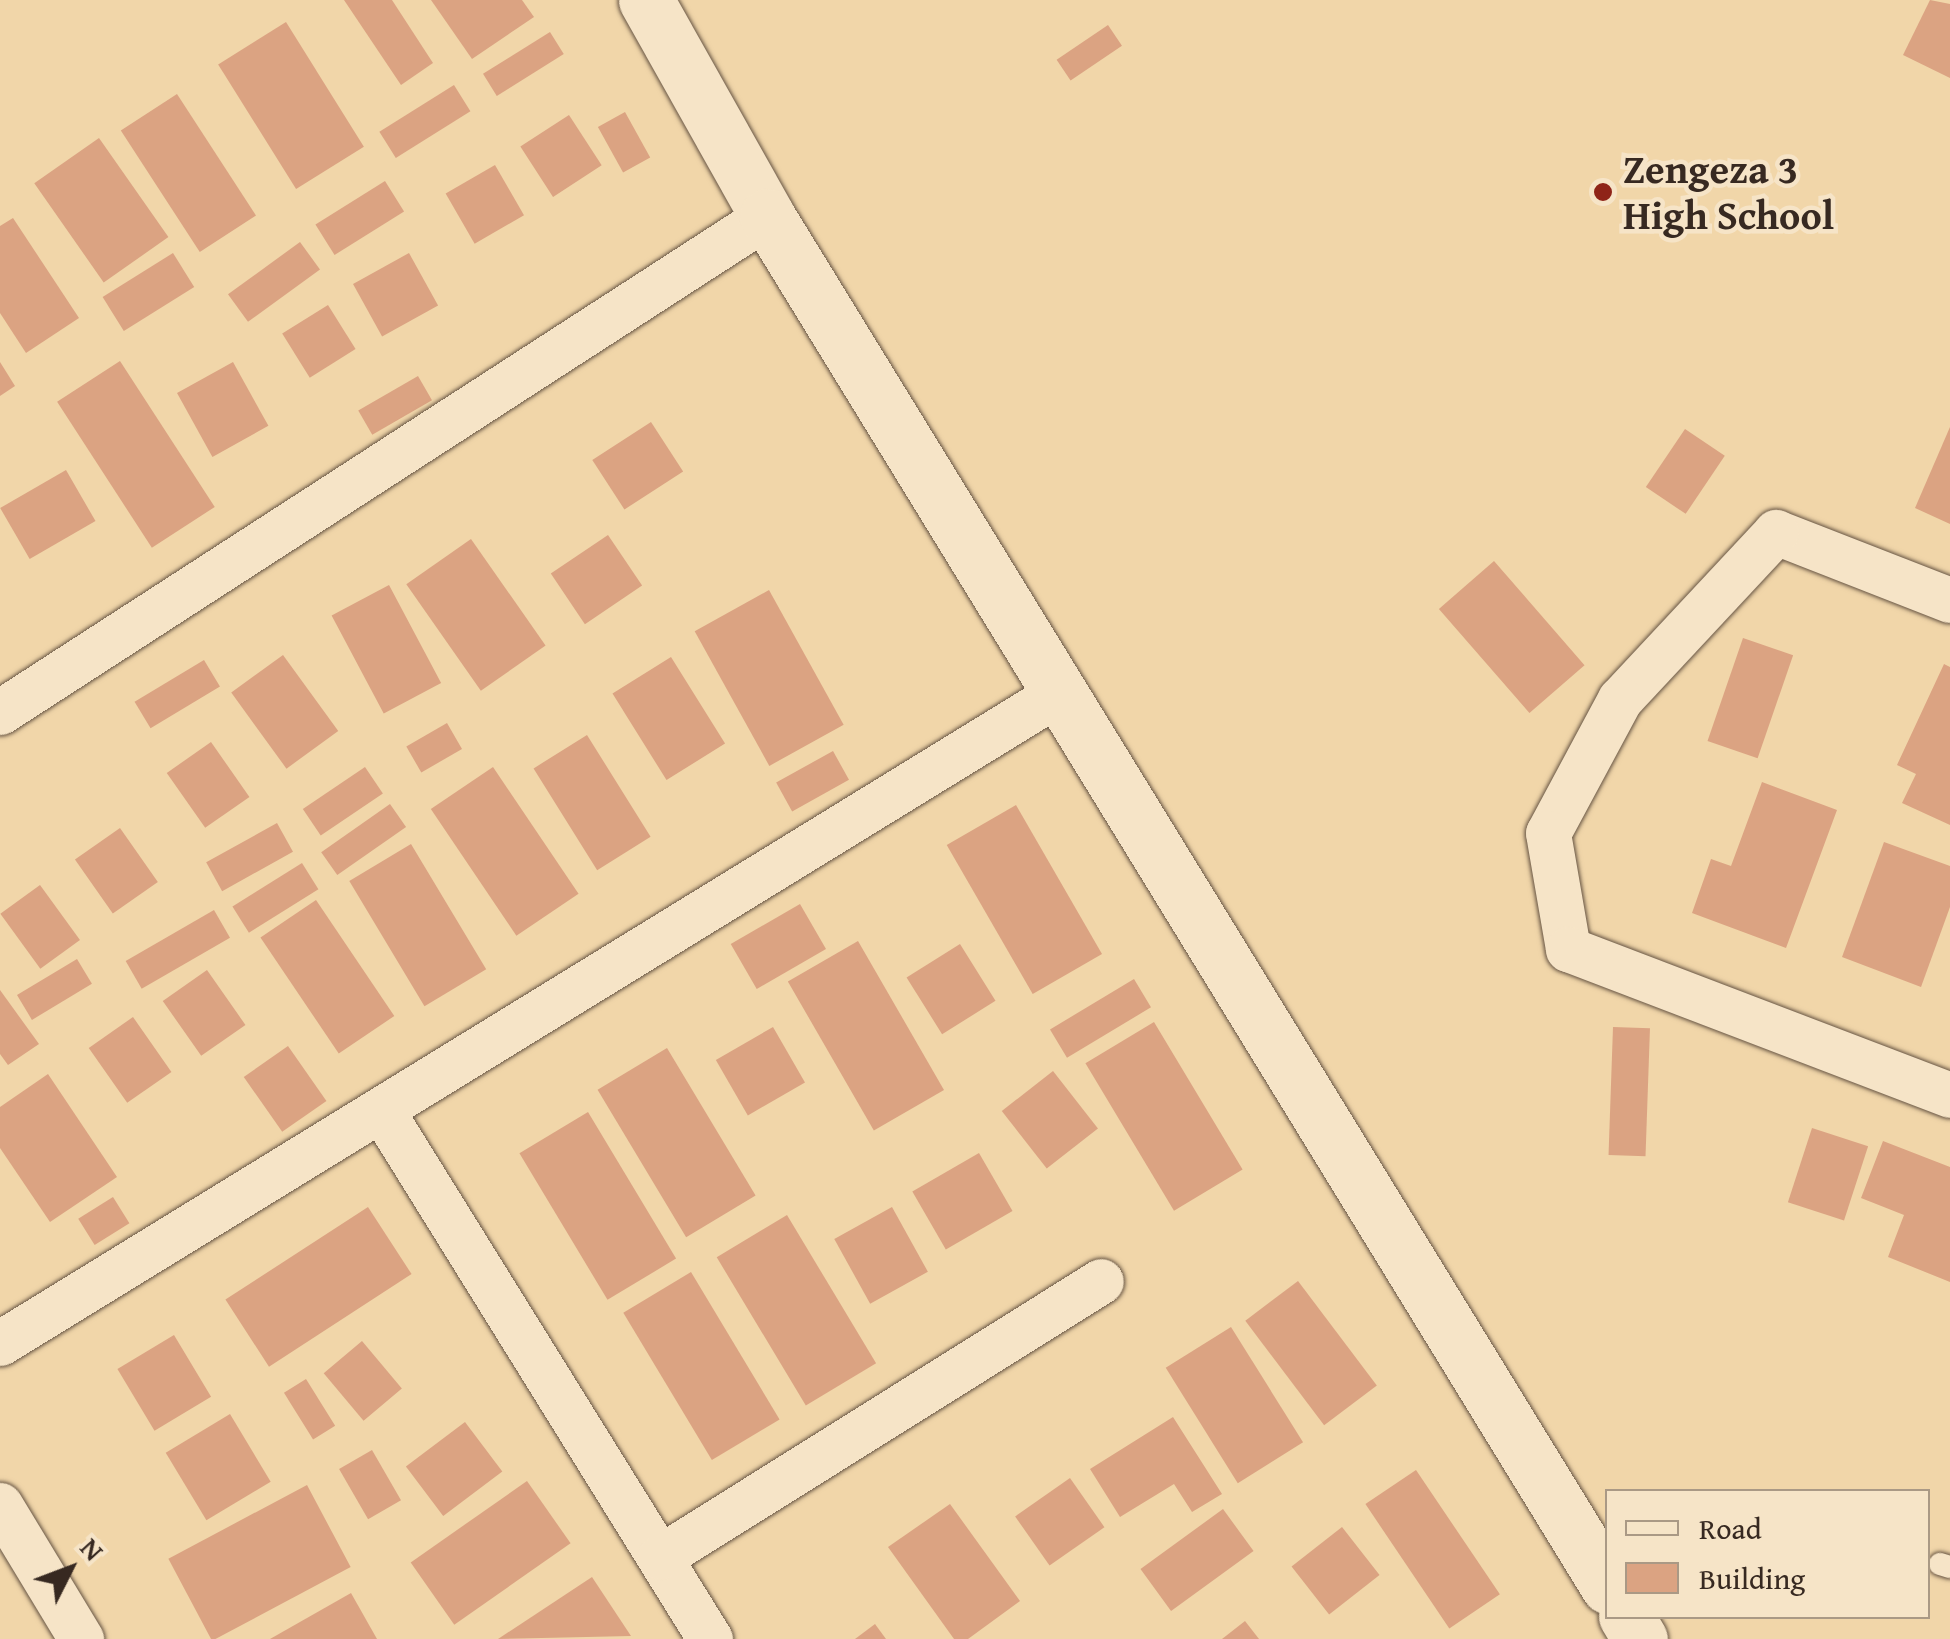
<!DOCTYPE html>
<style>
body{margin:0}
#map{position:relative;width:1950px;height:1639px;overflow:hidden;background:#f1d6a9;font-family:"Gentium Book Plus",serif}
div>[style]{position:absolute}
.building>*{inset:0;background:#dba382;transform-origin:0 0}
.roads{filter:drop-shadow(0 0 2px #665443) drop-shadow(0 0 2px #665443)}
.service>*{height:22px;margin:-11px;padding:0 11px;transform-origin:11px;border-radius:11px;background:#f6e4c7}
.minor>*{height:45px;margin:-22.5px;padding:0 22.5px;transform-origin:22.5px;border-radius:22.5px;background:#f6e4c7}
.tertiary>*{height:55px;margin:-27.5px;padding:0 27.5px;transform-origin:27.5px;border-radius:27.5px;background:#f6e4c7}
.dots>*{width:28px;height:28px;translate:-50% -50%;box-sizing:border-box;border:5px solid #f6e4c7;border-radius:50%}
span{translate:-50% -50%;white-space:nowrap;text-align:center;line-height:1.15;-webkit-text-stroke:9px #f6e4c7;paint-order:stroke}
.poi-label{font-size:40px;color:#372921;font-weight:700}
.left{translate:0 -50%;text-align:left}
.legend{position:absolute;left:1605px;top:1489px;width:325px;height:130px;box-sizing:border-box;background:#f6e4c7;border:2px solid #aa9985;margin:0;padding:12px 18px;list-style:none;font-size:30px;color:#372921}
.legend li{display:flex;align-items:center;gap:20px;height:50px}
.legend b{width:50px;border:2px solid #aa9985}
.north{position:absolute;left:20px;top:1519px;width:100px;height:100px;-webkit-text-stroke:8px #f6e4c7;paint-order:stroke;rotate:48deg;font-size:28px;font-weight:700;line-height:40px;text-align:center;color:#372921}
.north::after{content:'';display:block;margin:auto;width:35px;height:45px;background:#372921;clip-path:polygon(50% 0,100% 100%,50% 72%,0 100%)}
</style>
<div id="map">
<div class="building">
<div style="clip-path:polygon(344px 0,392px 0,433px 63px,401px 85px)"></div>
<div style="clip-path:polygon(431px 0,522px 0,534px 17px,472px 59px)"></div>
<div style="clip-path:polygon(1930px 0,1950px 4px,1950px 78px,1903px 55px)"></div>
<div style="left:286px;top:22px;width:147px;height:80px;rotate:58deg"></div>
<div style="left:1108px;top:25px;width:25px;height:62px;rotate:56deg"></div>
<div style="left:550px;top:32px;width:26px;height:79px;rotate:58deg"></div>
<div style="left:454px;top:85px;width:31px;height:88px;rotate:58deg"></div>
<div style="left:177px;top:94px;width:145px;height:67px;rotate:57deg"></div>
<div style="left:625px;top:112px;width:52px;height:31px;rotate:61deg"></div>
<div style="left:569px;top:115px;width:60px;height:58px;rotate:57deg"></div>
<div style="left:99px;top:138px;width:121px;height:79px;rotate:55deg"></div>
<div style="left:495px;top:165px;width:58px;height:57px;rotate:60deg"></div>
<div style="left:385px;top:181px;width:36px;height:82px;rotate:58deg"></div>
<div style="clip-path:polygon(13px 218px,79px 318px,26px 353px,0 313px,0 226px)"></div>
<div style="left:300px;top:242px;width:34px;height:89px;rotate:54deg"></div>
<div style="left:173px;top:253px;width:40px;height:83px;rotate:58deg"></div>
<div style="left:409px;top:253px;width:60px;height:64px;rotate:61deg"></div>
<div style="left:328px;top:305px;width:52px;height:54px;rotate:58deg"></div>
<div style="left:120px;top:361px;width:174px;height:75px;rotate:57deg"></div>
<div style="clip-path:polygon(0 362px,15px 386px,0 396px)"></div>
<div style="left:233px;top:362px;width:73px;height:64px;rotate:61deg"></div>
<div style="left:418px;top:376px;width:28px;height:69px;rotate:60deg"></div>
<div style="left:651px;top:422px;width:59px;height:70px;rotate:57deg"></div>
<div style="clip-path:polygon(1950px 427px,1950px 524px,1915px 508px)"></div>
<div style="left:1685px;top:429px;width:48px;height:70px;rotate:34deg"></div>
<div style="left:66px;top:470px;width:59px;height:76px;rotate:60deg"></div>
<div style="left:608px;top:535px;width:61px;height:69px;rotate:56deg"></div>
<div style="left:471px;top:539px;width:130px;height:79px;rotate:55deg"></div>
<div style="left:1494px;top:561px;width:138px;height:73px;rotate:49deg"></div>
<div style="left:389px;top:585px;width:111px;height:65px;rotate:62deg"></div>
<div style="left:769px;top:590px;width:154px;height:85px;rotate:61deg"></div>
<div style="left:1743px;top:638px;width:53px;height:109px;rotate:19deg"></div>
<div style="left:283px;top:655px;width:94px;height:64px;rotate:54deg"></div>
<div style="left:671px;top:657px;width:102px;height:69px;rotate:58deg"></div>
<div style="left:204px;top:660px;width:31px;height:81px;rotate:59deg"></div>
<div style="clip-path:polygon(1944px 664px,1950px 667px,1950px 825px,1902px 803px,1916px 774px,1897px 765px)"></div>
<div style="left:447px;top:723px;width:30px;height:47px;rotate:60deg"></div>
<div style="left:587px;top:735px;width:120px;height:63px;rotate:58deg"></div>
<div style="left:211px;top:742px;width:67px;height:54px;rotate:55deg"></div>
<div style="left:833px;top:751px;width:33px;height:65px;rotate:61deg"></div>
<div style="left:365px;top:767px;width:32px;height:75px;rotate:56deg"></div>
<div style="left:493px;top:767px;width:153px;height:75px;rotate:56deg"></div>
<div style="clip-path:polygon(1762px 782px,1837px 810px,1786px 948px,1692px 913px,1711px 859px,1731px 866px)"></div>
<div style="left:390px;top:804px;width:28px;height:84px;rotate:55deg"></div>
<div style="left:1016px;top:805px;width:172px;height:80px;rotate:60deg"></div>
<div style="left:277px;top:823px;width:33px;height:81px;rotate:61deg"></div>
<div style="left:120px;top:828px;width:66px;height:55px;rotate:55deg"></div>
<div style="clip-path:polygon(1884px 842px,1950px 866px,1950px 907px,1921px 987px,1842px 957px)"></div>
<div style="left:411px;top:844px;width:146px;height:72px;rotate:59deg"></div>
<div style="left:302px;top:863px;width:31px;height:82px;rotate:58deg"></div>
<div style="left:40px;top:885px;width:68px;height:49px;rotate:54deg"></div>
<div style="left:316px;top:900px;width:140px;height:67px;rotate:56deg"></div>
<div style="left:800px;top:904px;width:52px;height:80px;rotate:60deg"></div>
<div style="left:214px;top:910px;width:32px;height:102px;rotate:60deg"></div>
<div style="left:858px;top:941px;width:172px;height:81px;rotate:60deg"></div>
<div style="left:960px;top:944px;width:67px;height:63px;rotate:58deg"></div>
<div style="left:77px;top:959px;width:29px;height:70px;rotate:59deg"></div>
<div style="left:207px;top:970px;width:67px;height:54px;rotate:55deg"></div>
<div style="left:1134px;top:979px;width:33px;height:98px;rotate:59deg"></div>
<div style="clip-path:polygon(0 990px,39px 1044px,8px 1065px,0 1054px)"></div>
<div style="left:133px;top:1017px;width:67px;height:54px;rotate:55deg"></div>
<div style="left:1154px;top:1022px;width:172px;height:80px;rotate:59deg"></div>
<div style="left:773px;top:1027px;width:64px;height:66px;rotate:60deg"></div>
<div style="left:1613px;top:1027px;width:37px;height:128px;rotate:2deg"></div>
<div style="left:288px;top:1046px;width:67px;height:54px;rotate:55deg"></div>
<div style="left:667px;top:1048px;width:172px;height:81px;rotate:59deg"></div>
<div style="left:1053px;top:1071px;width:73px;height:65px;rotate:52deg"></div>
<div style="clip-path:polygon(48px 1074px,117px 1177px,50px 1222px,0 1148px,0 1107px)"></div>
<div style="left:588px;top:1112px;width:171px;height:80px;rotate:59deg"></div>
<div style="left:1812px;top:1128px;width:59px;height:78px;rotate:18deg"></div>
<div style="clip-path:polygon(1883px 1141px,1950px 1167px,1950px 1282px,1888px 1257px,1904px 1215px,1861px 1198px)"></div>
<div style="left:979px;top:1153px;width:67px;height:77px;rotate:60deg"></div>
<div style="left:113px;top:1197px;width:31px;height:41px;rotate:58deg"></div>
<div style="left:368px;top:1207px;width:80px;height:170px;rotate:57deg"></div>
<div style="left:892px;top:1207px;width:74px;height:66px;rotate:61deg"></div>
<div style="left:787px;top:1215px;width:173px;height:82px;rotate:59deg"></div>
<div style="left:691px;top:1272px;width:172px;height:79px;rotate:59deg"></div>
<div style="left:1298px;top:1281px;width:131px;height:66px;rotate:53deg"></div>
<div style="left:1231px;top:1327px;width:136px;height:77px;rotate:58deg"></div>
<div style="left:174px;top:1335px;width:72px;height:66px;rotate:59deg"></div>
<div style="left:362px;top:1341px;width:62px;height:50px;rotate:50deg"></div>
<div style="left:306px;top:1379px;width:55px;height:26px;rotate:58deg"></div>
<div style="left:230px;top:1414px;width:79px;height:75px;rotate:59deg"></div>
<div style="clip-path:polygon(1173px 1417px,1222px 1494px,1192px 1512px,1174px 1484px,1120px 1517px,1090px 1469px)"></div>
<div style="left:465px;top:1422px;width:62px;height:74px;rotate:53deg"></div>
<div style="left:372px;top:1450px;width:58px;height:38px;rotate:60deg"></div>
<div style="left:1416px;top:1470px;width:150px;height:61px;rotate:56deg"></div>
<div style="left:1070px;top:1478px;width:60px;height:67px;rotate:55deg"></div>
<div style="left:527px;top:1481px;width:76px;height:142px;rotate:55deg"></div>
<div style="left:307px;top:1485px;width:93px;height:157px;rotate:62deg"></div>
<div style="clip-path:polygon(950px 1504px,1020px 1601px,968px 1639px,954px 1639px,888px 1547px)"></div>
<div style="left:1223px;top:1509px;width:52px;height:102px;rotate:54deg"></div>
<div style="left:1342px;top:1527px;width:61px;height:64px;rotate:52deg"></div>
<div style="clip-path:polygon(592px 1577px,631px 1636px,498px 1639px)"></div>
<div style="clip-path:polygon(351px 1593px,377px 1639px,270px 1639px)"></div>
<div style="clip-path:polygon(1245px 1621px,1259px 1639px,1222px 1639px)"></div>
<div style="clip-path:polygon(875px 1624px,886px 1639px,855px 1639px)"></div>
</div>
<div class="roads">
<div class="service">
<div style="left:1940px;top:1564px;width:10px;rotate:17deg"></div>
</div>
<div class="minor">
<div style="left:1950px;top:600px;width:187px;rotate:-158.7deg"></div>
<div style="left:1776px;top:532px;width:229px;rotate:133deg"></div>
<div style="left:1620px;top:699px;width:152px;rotate:118.2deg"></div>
<div style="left:1548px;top:833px;width:118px;rotate:80.2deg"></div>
<div style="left:1568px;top:949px;width:409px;rotate:20.9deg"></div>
<div style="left:0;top:712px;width:913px;rotate:-32.89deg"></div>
<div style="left:382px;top:1111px;width:622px;rotate:58.15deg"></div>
<div style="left:0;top:1343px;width:1246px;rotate:-31.55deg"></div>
<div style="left:0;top:1505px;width:157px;rotate:58.8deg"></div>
<div style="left:660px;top:1557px;width:520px;rotate:-32.04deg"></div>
</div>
<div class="tertiary">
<div style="left:646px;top:0;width:248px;rotate:60.7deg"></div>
<div style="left:767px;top:216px;width:1608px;rotate:58.46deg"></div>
<div style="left:1626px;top:1616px;width:27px;rotate:59deg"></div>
</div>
</div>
<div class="dots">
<div style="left:1603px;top:192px;background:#8f2418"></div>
</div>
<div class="poi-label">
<span class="left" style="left:1623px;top:192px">Zengeza 3<br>High School</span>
</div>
<ul class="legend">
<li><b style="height:12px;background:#f6e4c7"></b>Road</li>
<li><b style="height:28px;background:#dba382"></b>Building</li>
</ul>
<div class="north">N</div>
</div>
